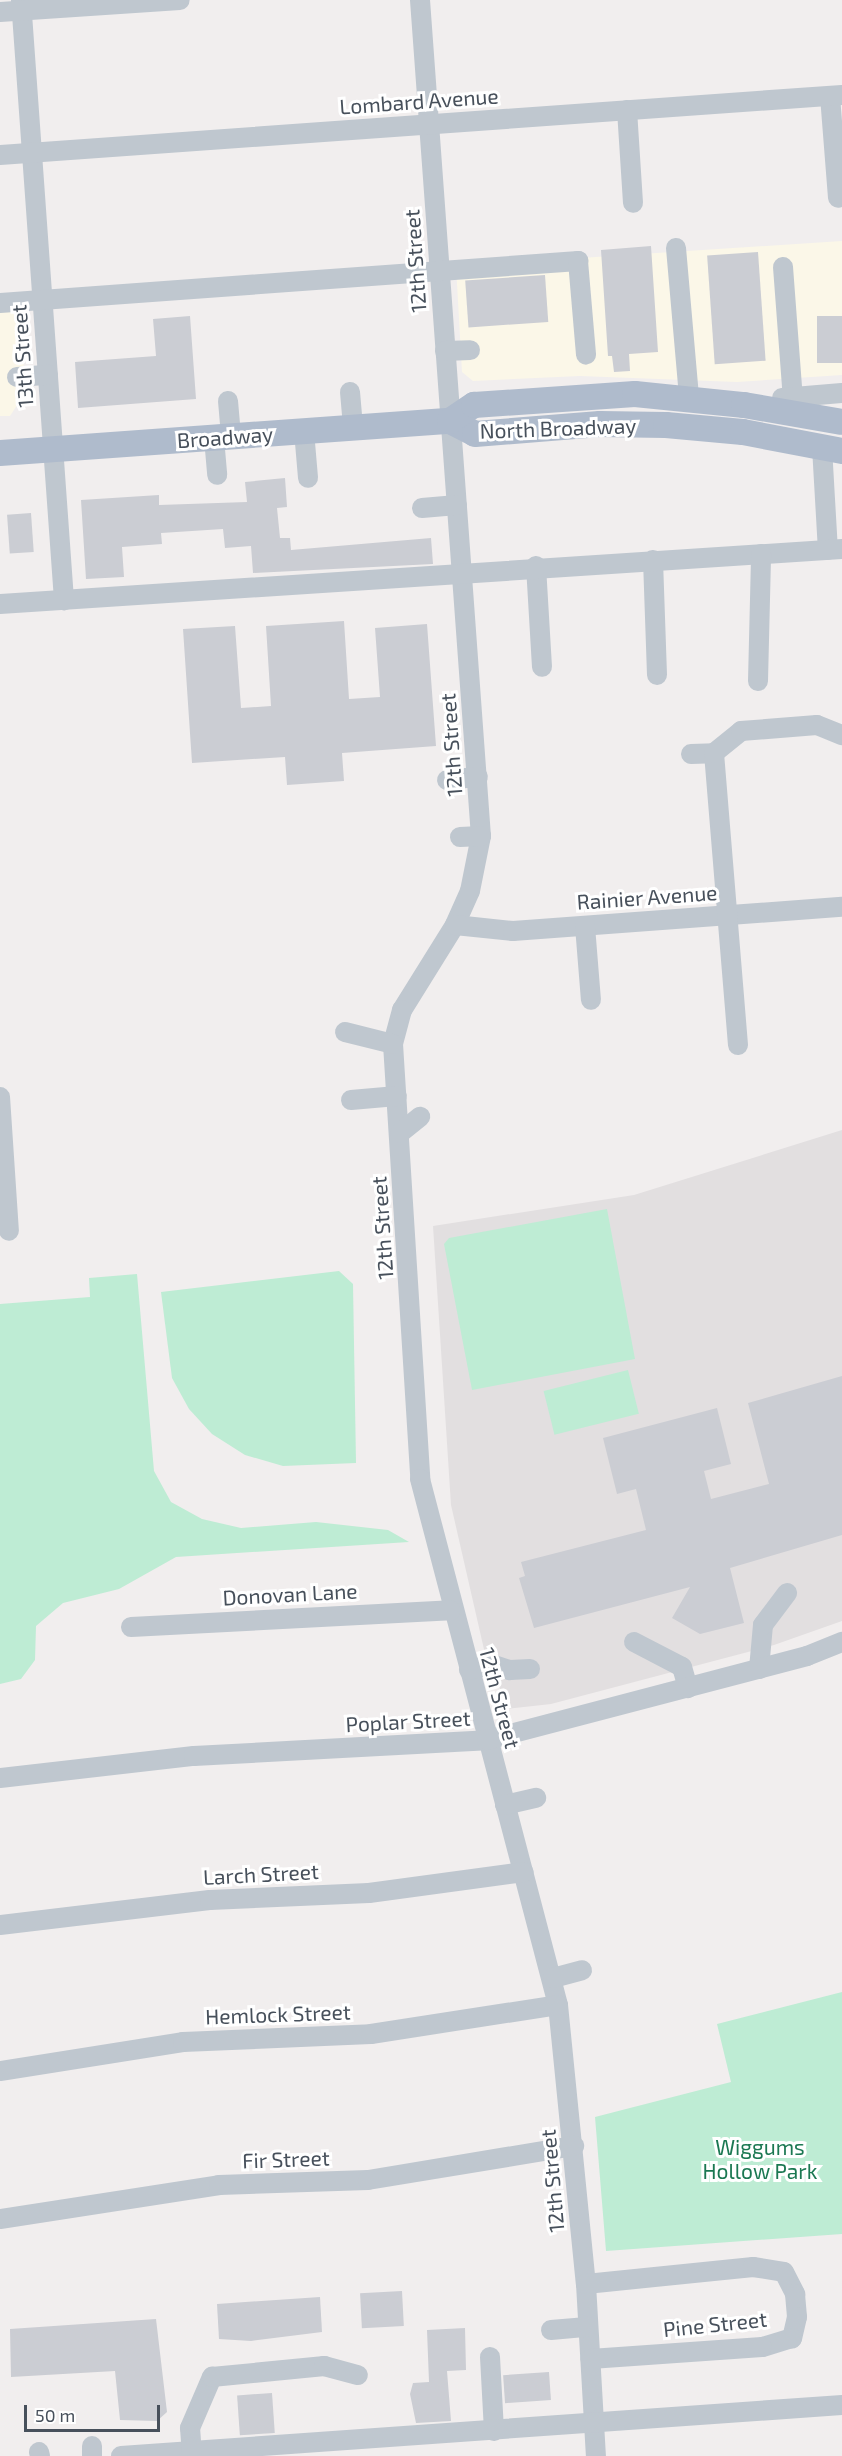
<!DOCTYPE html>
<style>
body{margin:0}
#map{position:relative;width:842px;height:2456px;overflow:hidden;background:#f1eeee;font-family:"Exo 2",sans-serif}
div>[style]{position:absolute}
.commercial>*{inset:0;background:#fbf7e8}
.education>*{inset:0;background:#e2dfe0}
.green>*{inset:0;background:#beecd4;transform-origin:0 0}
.building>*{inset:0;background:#cbcdd3;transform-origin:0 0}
.minor>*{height:20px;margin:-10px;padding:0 10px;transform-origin:10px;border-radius:10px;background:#bfc7cf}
.major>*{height:26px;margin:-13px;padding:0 13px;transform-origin:13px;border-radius:13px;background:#afbbcc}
span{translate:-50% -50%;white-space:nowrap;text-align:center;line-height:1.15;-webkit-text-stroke:6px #fff;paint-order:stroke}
.street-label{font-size:21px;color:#47505b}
.park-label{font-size:21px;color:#1b7852}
.scale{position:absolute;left:24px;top:2405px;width:136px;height:27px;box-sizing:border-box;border:3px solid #47505b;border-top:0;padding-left:8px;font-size:18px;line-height:21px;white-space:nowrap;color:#47505b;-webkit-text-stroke:4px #fff;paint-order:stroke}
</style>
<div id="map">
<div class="commercial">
<div style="clip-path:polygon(842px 241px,842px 375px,737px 382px,580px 376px,473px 381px,462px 372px,456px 266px)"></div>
<div style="clip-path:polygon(21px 306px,25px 393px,10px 416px,0 416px,0 308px)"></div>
</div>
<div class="education">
<div style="clip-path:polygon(842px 1130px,842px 1621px,774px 1645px,551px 1704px,506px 1709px,498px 1682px,491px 1680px,451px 1505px,433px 1226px,634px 1195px)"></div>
</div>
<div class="green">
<div style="clip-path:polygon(607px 1209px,635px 1359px,472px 1390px,444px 1244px,449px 1238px)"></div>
<div style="clip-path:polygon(339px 1271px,353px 1284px,356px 1463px,283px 1466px,245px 1455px,212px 1434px,189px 1409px,172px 1378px,161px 1292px)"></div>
<div style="clip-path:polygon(137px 1274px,154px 1471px,171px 1502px,202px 1519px,241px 1528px,316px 1522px,388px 1530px,409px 1542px,176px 1557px,119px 1589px,63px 1603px,36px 1626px,35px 1660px,21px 1679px,0 1684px,0 1304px,90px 1297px,89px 1278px)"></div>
<div style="left:628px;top:1370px;width:45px;height:87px;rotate:76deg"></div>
<div style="clip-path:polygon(842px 1992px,842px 2234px,606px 2251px,595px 2117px,731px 2082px,717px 2024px)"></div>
</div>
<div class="building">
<div style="clip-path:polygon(651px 246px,658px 352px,629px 354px,630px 371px,614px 372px,612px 356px,608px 356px,601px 250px)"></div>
<div style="left:758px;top:252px;width:109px;height:51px;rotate:86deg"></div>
<div style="left:545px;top:275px;width:47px;height:80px;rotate:86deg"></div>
<div style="clip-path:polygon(190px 316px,196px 399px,78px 408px,75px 362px,156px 356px,153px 319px)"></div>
<div style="left:842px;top:316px;width:47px;height:25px;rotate:90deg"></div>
<div style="clip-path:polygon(285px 478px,287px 507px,277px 508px,280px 538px,290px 538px,291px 550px,431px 538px,433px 564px,253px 573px,251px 546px,225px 548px,223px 529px,161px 533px,162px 544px,122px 547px,124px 577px,86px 579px,81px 500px,159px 495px,159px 505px,247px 502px,245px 482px)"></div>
<div style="left:31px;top:513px;width:39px;height:24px;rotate:86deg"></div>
<div style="clip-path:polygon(344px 621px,349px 699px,380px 697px,375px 628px,427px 624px,436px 746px,342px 753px,344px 781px,287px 785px,285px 757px,192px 763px,183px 629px,235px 626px,241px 708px,271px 706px,266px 626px)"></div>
<div style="clip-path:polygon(842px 1376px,842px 1535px,730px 1568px,744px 1623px,700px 1634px,672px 1618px,690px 1587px,534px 1628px,519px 1578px,525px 1576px,521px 1562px,646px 1530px,636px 1489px,617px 1494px,603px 1438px,717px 1408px,731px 1464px,704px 1471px,711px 1499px,769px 1484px,748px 1403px)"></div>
<div style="left:402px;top:2291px;width:35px;height:42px;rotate:87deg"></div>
<div style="clip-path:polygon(320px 2297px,322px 2332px,251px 2341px,219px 2339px,217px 2304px)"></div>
<div style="clip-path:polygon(156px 2319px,167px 2412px,157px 2421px,120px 2420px,115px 2371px,11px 2377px,10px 2329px)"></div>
<div style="clip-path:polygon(465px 2328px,466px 2370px,447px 2371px,451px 2421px,416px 2423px,410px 2394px,413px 2383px,429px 2382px,427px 2330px)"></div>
<div style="left:549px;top:2372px;width:28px;height:46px;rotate:86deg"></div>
<div style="left:272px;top:2393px;width:40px;height:35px;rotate:86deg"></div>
</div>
<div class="minor">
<div style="left:21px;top:0;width:602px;rotate:85.9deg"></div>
<div style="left:420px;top:0;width:838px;rotate:85.83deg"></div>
<div style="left:481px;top:836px;width:56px;rotate:101.3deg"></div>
<div style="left:470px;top:891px;width:37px;rotate:114deg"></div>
<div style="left:455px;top:925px;width:100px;rotate:121.9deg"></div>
<div style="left:402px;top:1010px;width:35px;rotate:105deg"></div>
<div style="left:393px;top:1044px;width:436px;rotate:86.4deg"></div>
<div style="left:420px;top:1479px;width:544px;rotate:75.3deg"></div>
<div style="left:558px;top:2005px;width:280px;rotate:84.3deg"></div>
<div style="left:586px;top:2284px;width:172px;rotate:86.7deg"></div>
<div style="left:0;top:12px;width:180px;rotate:-3.8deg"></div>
<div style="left:830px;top:96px;width:102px;rotate:85.5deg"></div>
<div style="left:627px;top:110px;width:93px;rotate:86.3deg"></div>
<div style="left:0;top:155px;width:844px;rotate:-4.08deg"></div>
<div style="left:676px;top:248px;width:151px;rotate:85deg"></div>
<div style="left:783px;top:267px;width:146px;rotate:85.7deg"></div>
<div style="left:0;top:303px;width:580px;rotate:-4.16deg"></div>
<div style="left:578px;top:261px;width:94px;rotate:85.1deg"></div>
<div style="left:445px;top:351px;width:25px;rotate:-2deg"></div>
<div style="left:17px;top:377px;width:31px;rotate:-4deg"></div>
<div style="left:350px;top:392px;width:36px;rotate:85deg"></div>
<div style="left:782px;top:398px;width:60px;rotate:-4.8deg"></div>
<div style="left:228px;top:401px;width:36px;rotate:85deg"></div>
<div style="left:304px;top:431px;width:47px;rotate:85.1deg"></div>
<div style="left:214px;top:438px;width:37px;rotate:85deg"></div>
<div style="left:822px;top:447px;width:103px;rotate:86.7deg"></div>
<div style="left:422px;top:508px;width:35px;rotate:-5deg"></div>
<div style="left:653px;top:560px;width:115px;rotate:88deg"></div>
<div style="left:536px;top:566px;width:101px;rotate:86.6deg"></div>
<div style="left:0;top:604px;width:844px;rotate:-3.74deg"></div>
<div style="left:758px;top:681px;width:127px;rotate:-88.6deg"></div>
<div style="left:691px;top:754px;width:23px;rotate:-2deg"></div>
<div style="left:447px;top:780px;width:31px;rotate:-6deg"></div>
<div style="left:460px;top:837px;width:21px;rotate:-3deg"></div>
<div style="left:455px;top:925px;width:58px;rotate:5.9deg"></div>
<div style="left:513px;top:931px;width:330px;rotate:-4.2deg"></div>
<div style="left:585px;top:926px;width:74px;rotate:85.4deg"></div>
<div style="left:345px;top:1032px;width:49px;rotate:14deg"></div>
<div style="left:738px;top:1045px;width:293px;rotate:-94.7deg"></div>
<div style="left:714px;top:753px;width:35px;rotate:-39deg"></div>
<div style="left:741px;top:731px;width:76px;rotate:-4.5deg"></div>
<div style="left:817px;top:725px;width:27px;rotate:22deg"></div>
<div style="left:0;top:1097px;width:134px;rotate:86.2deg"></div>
<div style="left:351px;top:1100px;width:46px;rotate:-5deg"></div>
<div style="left:400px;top:1133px;width:26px;rotate:-39deg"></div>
<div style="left:131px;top:1627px;width:320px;rotate:-3deg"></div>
<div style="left:634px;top:1642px;width:54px;rotate:27.5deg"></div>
<div style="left:682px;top:1667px;width:22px;rotate:74deg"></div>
<div style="left:759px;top:1669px;width:44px;rotate:-84.8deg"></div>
<div style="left:763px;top:1625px;width:40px;rotate:-53deg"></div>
<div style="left:469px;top:1670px;width:23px;rotate:-15deg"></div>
<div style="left:491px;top:1664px;width:20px;rotate:18deg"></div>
<div style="left:510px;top:1670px;width:20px;rotate:-3deg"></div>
<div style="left:0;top:1778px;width:195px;rotate:-6.5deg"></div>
<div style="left:194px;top:1756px;width:293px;rotate:-3.1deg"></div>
<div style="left:487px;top:1740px;width:331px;rotate:-14.7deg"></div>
<div style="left:807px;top:1656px;width:38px;rotate:-22deg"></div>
<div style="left:505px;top:1805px;width:32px;rotate:-13deg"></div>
<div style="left:0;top:1925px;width:211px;rotate:-6.8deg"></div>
<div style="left:210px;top:1900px;width:159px;rotate:-2.5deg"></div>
<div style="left:369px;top:1893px;width:156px;rotate:-7.7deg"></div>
<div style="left:553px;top:1978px;width:30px;rotate:-15deg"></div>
<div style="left:0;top:2071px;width:185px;rotate:-9deg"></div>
<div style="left:183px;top:2042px;width:188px;rotate:-2.4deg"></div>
<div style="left:371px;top:2034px;width:189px;rotate:-8.8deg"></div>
<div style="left:0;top:2219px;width:222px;rotate:-8.8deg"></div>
<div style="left:219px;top:2185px;width:149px;rotate:-1.9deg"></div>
<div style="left:368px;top:2180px;width:209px;rotate:-9.4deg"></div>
<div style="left:586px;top:2284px;width:168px;rotate:-5.8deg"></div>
<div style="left:753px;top:2267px;width:31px;rotate:9deg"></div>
<div style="left:784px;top:2272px;width:25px;rotate:63deg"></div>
<div style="left:795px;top:2294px;width:23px;rotate:85deg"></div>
<div style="left:797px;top:2317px;width:22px;rotate:103deg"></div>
<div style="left:792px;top:2338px;width:31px;rotate:163deg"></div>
<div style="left:762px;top:2347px;width:172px;rotate:176deg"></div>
<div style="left:551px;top:2330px;width:36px;rotate:-5deg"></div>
<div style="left:490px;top:2357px;width:74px;rotate:86.9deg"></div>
<div style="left:92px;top:2446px;width:10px;rotate:90deg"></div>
<div style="left:39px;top:2452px;width:4px;rotate:76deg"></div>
<div style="left:121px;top:2456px;width:723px;rotate:-4.05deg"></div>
<div style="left:192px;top:2456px;width:28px;rotate:-94deg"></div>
<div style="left:190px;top:2428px;width:56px;rotate:-66.7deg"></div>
<div style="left:212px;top:2377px;width:113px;rotate:-5.6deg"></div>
<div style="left:324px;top:2366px;width:35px;rotate:15deg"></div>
</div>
<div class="major">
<div style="left:450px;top:421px;width:28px;rotate:27deg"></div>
<div style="left:475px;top:434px;width:125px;rotate:-4.6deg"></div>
<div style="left:600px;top:424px;width:66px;rotate:0.9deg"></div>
<div style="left:666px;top:425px;width:77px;rotate:5.2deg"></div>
<div style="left:743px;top:432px;width:101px;rotate:10.9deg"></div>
<div style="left:0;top:453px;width:451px;rotate:-4.1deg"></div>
<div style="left:450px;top:421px;width:29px;rotate:-34deg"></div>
<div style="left:474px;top:405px;width:161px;rotate:-3.9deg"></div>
<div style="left:635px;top:394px;width:110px;rotate:5.8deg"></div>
<div style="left:744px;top:405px;width:99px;rotate:9.8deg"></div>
</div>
<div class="street-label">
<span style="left:419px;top:101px;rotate:-4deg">Lombard Avenue</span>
<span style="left:415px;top:261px;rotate:-94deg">12th Street</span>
<span style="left:22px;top:356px;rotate:-94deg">13th Street</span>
<span style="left:558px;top:428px;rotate:-2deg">North Broadway</span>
<span style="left:225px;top:437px;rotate:-4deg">Broadway</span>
<span style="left:451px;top:745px;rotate:-94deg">12th Street</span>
<span style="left:647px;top:897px;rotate:-4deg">Rainier Avenue</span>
<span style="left:382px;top:1228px;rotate:-94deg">12th Street</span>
<span style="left:290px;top:1594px;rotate:-3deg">Donovan Lane</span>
<span style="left:500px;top:1698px;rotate:75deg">12th Street</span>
<span style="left:408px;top:1721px;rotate:-3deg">Poplar Street</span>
<span style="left:261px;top:1874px;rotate:-3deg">Larch Street</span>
<span style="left:278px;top:2014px;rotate:-2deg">Hemlock Street</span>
<span style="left:286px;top:2159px;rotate:-2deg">Fir Street</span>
<span style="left:552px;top:2181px;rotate:-95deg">12th Street</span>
<span style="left:715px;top:2324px;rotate:-6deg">Pine Street</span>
</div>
<div class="park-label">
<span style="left:760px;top:2159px">Wiggums<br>Hollow Park</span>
</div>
<div class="scale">50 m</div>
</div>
